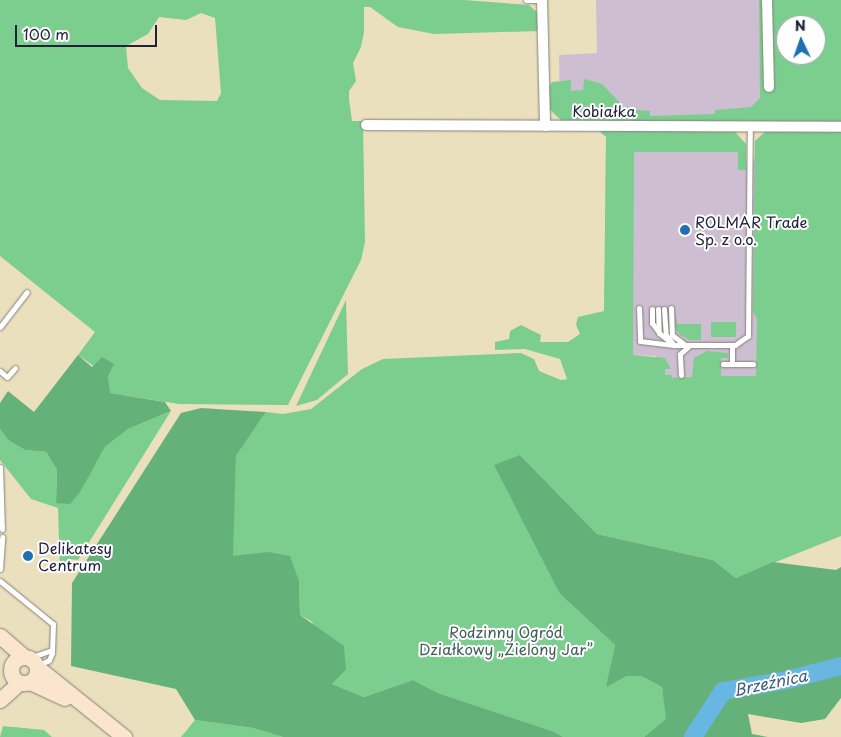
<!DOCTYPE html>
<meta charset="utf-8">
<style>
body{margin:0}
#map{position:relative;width:841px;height:737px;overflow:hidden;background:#eae0bd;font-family:"Playpen Sans",sans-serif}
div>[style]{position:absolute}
.industrial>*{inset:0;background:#cebed1}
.green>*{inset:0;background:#7cce8f;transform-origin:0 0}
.forest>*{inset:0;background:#65b17a}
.river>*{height:18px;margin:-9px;padding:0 9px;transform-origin:9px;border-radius:9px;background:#68b6e2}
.roads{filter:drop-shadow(0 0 1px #86817c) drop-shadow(0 0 1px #86817c)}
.lane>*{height:5px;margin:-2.5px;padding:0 2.5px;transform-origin:2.5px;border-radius:2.5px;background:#fff}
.street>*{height:10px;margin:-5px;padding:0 5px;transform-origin:5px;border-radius:5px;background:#fff}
.secondary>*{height:15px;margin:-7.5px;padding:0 7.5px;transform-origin:7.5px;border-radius:7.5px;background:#fce5cf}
.secondary>.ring{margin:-7.5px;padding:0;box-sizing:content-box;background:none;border:15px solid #fce5cf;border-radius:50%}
.dots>*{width:14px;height:14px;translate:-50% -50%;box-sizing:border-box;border:2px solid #fff;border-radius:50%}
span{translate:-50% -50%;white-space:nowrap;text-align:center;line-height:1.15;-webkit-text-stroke:4px #fff;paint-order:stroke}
.street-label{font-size:15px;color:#22223b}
.poi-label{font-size:15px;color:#22223b}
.left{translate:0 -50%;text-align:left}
.park-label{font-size:15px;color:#425e58}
.water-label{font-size:16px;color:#3e5d7e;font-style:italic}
.north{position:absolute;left:776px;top:15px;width:50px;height:50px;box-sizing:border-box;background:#fff;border:1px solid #a7a7b1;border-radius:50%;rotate:357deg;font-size:14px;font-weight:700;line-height:20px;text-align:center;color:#22223b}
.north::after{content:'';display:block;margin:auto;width:18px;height:22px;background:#1f6fb2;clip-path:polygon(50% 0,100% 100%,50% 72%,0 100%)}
.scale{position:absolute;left:15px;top:25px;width:142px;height:22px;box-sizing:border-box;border:2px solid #22223b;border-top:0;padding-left:6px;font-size:15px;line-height:18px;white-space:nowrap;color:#22223b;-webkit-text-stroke:4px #fff;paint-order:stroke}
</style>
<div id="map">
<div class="industrial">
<div style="clip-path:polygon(596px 0,759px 0,761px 104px,745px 117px,569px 116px,560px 108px,559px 55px,597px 53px)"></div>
<div style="clip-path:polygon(606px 137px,732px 138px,743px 159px,759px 159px,759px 431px,665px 506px,656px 356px,604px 354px)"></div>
</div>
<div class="green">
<div style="clip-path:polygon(evenodd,0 0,464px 0,529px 5px,538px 13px,539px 31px,434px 34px,398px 27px,370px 7px,364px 7px,364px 32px,361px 47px,353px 63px,356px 81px,349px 91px,349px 99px,352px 121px,363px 121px,365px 242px,361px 260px,288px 405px,179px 404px,109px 393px,108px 376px,78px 355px,95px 332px,0 256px,0 0,201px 13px,215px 18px,221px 93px,217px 101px,160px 100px,142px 88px,128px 68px,126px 46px,148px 34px,159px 17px,186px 20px,201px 13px)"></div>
<div style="clip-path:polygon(evenodd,759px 0,841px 0,841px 123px,562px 121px,549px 109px,548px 88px,552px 82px,571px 80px,571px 91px,583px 90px,584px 79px,602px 84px,626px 109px,650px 111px,650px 116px,715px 114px,715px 110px,751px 107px,760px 98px,759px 0,786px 25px,816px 25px,816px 55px,786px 55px,786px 25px)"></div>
<div style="clip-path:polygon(598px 130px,735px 132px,746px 144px,746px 170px,738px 170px,738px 152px,634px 152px,633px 355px,665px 358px,671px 369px,665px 369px,665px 375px,672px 375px,672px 378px,692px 377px,694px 358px,707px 351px,728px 353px,728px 358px,721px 358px,721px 376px,756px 376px,757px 319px,753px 312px,755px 141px,766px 131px,841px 131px,841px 536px,736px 578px,713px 560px,597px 534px,520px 455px,560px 594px,615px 645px,607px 686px,627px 676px,641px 676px,662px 687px,667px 719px,644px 737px,563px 737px,555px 732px,438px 693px,413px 680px,364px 697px,332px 684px,346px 670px,311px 621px,300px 615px,299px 581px,232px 556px,236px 456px,266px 412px,283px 414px,311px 409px,362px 369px,383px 359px,521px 353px,534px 359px,539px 371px,561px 380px,567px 379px,560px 359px,525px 349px,495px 350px,495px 342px,509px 339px,510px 331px,521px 325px,541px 335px,540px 342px,568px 342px,580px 334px,576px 325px,578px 317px,604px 311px,606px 137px)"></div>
<div style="clip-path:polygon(346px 300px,348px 374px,317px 400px,296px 406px)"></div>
<div style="clip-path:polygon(675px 310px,677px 324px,701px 324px,701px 340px,689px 340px,679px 334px,675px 327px)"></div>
<div style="left:711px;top:322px;width:25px;height:15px"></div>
<div style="clip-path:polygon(171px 411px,78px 560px,68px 559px,60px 573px,58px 508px,31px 499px,0 460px,0 429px,8px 440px,25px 450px,46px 452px,57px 470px,56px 503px,93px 468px,105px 447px,128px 429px)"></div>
<div style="clip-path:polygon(195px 720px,253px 728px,283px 737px,181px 737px)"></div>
<div style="clip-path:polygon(3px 726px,44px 730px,52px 737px,0 737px)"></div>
</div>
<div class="forest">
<div style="clip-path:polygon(78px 355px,92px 367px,102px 357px,114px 364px,108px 376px,110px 393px,165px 402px,171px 411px,128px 429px,105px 447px,80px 492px,70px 504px,56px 503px,57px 470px,46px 452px,25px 450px,8px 440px,0 429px,0 403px,8px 391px,34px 412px)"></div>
<div style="clip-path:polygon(201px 408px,266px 412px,236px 456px,233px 556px,268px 552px,290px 556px,299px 581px,300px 615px,344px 646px,346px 670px,332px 684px,364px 697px,413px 680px,438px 693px,555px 732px,563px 737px,283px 737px,253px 728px,195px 720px,176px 689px,71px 666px,72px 583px,181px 413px)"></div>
<div style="clip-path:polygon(520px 455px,597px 534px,713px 560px,736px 578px,773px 562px,836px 570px,841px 567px,841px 698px,825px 719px,801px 723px,748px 714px,752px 734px,768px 737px,644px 737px,666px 719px,662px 687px,641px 676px,627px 676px,606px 687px,615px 645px,560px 594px,494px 465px)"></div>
</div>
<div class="river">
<div style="left:693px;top:737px;width:55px;rotate:-56.9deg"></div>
<div style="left:723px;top:691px;width:65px;rotate:-9.8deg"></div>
<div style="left:787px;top:680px;width:56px;rotate:-14.5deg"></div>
</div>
<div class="roads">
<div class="lane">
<div style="left:526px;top:0;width:16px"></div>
<div style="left:639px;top:308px;width:33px;rotate:88deg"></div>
<div style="left:640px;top:341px;width:34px;rotate:7deg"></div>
<div style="left:671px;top:308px;width:27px;rotate:88deg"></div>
<div style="left:672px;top:335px;width:15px;rotate:37deg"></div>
<div style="left:652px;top:309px;width:14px;rotate:90deg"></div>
<div style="left:652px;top:323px;width:10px;rotate:53deg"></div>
<div style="left:658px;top:309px;width:24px;rotate:88deg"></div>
<div style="left:659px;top:333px;width:11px;rotate:38deg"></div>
<div style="left:664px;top:309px;width:26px;rotate:86deg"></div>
<div style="left:666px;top:335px;width:13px;rotate:51deg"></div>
<div style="left:674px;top:345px;width:61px"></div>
<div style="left:735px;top:345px;width:16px;rotate:-35deg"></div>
<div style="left:748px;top:336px;width:209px;rotate:-89.5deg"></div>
<div style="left:0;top:327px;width:44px;rotate:-52.4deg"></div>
<div style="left:732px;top:345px;width:19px;rotate:90deg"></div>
<div style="left:732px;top:364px;width:21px"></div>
<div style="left:723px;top:364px;width:9px"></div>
<div style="left:0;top:371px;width:9px;rotate:41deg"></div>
<div style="left:7px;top:377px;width:12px;rotate:-48deg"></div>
<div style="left:681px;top:375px;width:21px;rotate:-93deg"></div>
<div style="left:680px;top:354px;width:12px;rotate:-42deg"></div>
<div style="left:0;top:467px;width:62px;rotate:88.2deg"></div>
<div style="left:0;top:569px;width:32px;rotate:-86deg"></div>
<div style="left:0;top:581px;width:68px;rotate:39.1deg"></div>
<div style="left:53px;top:624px;width:29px;rotate:92deg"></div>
<div style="left:52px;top:653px;width:8px;rotate:113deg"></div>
<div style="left:49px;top:660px;width:11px;rotate:153deg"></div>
<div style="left:29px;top:658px;width:24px;rotate:-19deg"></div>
</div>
<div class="street">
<div style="left:542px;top:0;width:126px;rotate:88.6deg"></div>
<div style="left:767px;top:0;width:87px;rotate:88.7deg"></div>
<div style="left:366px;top:125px;width:475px;rotate:0.2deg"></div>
</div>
<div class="secondary">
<div style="left:0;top:636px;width:32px;rotate:41deg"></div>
<div class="ring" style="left:11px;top:657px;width:11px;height:11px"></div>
<div style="left:37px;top:667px;width:112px;rotate:38.8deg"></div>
<div style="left:30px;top:682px;width:38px;rotate:25deg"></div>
<div style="left:0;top:700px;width:25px;rotate:-42deg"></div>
</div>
</div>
<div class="dots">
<div style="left:685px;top:230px;background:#1f6fb2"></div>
<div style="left:28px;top:556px;background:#1f6fb2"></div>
</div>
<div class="street-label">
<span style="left:604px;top:111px">Kobiałka</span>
</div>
<div class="poi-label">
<span class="left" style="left:695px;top:230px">ROLMAR Trade<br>Sp. z o.o.</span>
<span class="left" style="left:38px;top:556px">Delikatesy<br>Centrum</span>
</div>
<div class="park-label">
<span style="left:506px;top:640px">Rodzinny Ogród<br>Działkowy „Zielony Jar”</span>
</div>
<div class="water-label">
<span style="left:770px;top:682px;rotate:-12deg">Brzeźnica</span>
</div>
<div class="north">N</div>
<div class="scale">100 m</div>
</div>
